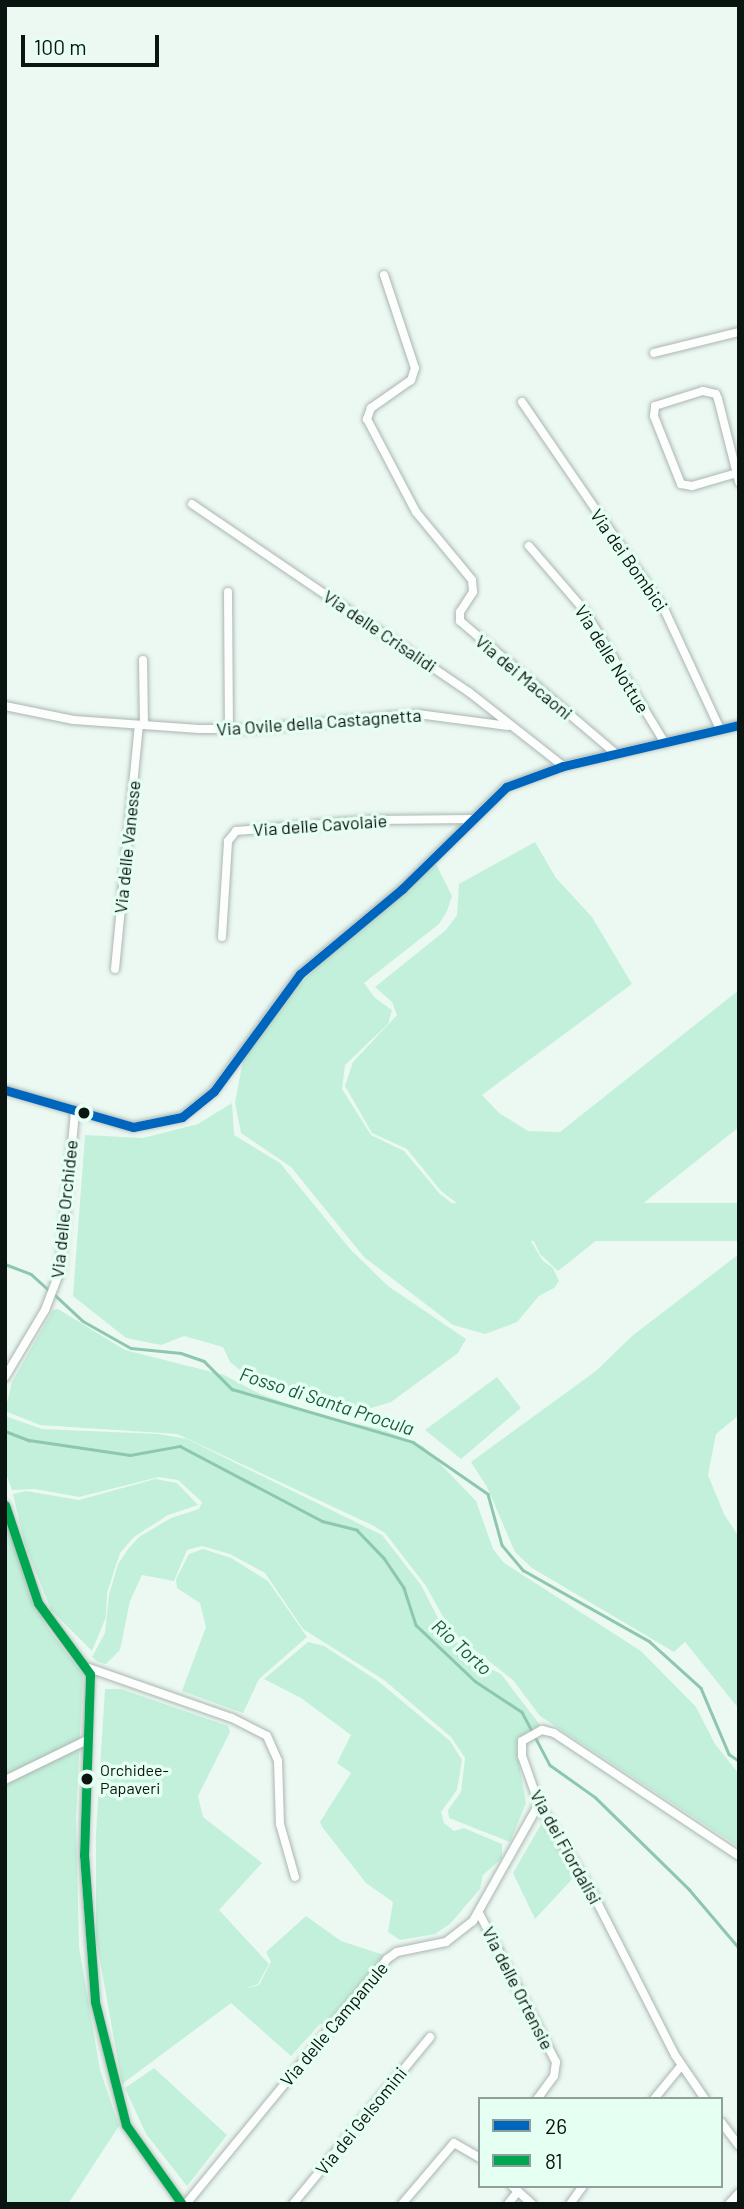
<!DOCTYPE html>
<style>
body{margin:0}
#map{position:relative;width:744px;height:2209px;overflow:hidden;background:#ecf9f3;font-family:Barlow,sans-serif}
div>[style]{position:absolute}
.green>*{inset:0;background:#c2f0db;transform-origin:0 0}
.stream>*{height:2.5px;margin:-1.25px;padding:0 1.25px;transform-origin:1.25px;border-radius:1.25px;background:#8dc7ae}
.roads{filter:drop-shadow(0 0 2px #abb6b0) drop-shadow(0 0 2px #abb6b0)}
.minor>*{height:8px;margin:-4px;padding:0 4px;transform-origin:4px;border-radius:4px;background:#fcfefd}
.bus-1>*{height:9px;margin:-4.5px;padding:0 4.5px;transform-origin:4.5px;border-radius:4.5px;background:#0065bd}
.bus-2>*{height:9px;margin:-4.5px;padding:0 4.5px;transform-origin:4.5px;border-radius:4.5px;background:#00a651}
.dots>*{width:19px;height:19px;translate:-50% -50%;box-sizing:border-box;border:4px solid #e6fff3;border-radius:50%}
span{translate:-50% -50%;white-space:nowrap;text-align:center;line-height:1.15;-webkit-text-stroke:7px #e6fff3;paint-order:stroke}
.bus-label{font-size:16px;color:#0a1410}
.left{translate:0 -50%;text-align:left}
.street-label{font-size:18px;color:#0a1410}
.water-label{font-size:19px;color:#1a5841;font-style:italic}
.frame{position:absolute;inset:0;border:7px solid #0a1410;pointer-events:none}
.legend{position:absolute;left:478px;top:2097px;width:245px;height:91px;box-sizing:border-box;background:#e6fff3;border:2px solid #8ea198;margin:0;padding:9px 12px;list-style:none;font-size:21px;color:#0a1410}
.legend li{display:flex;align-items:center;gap:14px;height:35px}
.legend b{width:35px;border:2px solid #8ea198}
.scale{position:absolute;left:21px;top:35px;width:138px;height:32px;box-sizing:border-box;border:4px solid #0a1410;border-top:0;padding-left:9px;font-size:21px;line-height:24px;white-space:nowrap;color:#0a1410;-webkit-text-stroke:5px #e6fff3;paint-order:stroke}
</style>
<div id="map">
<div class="green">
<div style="clip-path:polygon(535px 842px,556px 878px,592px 917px,632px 984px,482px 1095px,499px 1113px,528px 1131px,560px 1132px,739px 990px,739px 1127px,558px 1271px,540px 1254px,527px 1227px,474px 1216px,441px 1191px,407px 1149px,372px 1133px,345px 1086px,353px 1062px,397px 1015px,392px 1002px,375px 987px,446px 930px,457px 915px,459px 884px)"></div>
<div style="clip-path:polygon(436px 864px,452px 896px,447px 911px,439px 924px,364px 983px,375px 998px,392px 1010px,388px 1024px,345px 1065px,342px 1089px,371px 1135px,404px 1151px,440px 1194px,473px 1219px,524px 1230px,543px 1261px,553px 1268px,559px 1281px,554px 1288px,539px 1296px,517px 1322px,485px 1334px,453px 1325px,364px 1257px,291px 1167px,241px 1133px,235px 1103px,243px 1060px,282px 1002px,330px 954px)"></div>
<div style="clip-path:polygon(232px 1103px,234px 1135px,280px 1163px,350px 1249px,388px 1286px,466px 1339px,458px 1353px,391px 1402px,368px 1409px,311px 1396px,246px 1375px,230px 1362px,223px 1347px,184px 1336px,161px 1345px,126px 1338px,73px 1296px,85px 1135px,143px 1138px,198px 1124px)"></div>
<div style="left:739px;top:1203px;width:38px;height:295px;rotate:90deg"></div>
<div style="clip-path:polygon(739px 1254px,739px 1415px,716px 1434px,708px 1475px,724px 1514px,739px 1537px,739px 1709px,685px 1642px,674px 1652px,532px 1568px,515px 1552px,487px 1487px,471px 1462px,596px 1371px,632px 1336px)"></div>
<div style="clip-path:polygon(58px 1309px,125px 1350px,224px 1375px,260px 1394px,329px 1418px,381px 1429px,423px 1446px,476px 1501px,493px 1549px,504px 1563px,641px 1651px,696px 1707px,715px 1744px,739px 1774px,739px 1847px,540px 1716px,513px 1680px,451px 1631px,426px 1586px,385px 1533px,372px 1525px,177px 1434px,40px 1425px,5px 1411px,12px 1382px,53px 1310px)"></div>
<div style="clip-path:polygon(497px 1377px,521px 1408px,461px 1459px,425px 1430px)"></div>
<div style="clip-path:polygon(5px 1416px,42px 1429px,159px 1434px,187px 1439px,382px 1535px,421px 1585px,443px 1628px,475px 1661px,501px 1674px,540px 1725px,520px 1737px,516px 1746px,526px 1803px,510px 1842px,449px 1818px,448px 1810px,461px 1792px,465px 1758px,451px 1737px,384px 1680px,303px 1629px,265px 1573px,230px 1554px,202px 1546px,187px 1550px,174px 1581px,142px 1575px,130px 1601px,120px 1650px,106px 1664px,98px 1662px,92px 1657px,105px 1633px,109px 1595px,118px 1564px,129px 1548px,139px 1537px,171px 1518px,199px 1509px,202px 1502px,178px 1480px,159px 1477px,79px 1497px,35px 1489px,12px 1490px,5px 1471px)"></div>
<div style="clip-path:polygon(155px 1479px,177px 1483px,198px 1505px,168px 1515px,134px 1537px,120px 1553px,107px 1593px,106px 1617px,92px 1651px,51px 1610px,24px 1542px,13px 1494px,26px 1491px,79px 1500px)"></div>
<div style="clip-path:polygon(5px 1515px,30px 1597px,49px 1630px,83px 1674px,76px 1818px,79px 1947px,100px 2070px,119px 2126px,68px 2204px,5px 2204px)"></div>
<div style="clip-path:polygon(203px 1549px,231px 1558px,268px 1581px,307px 1637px,259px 1679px,243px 1713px,182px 1691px,206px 1627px,200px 1603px,177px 1588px,176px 1579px,189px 1554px)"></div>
<div style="clip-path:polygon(308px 1642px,324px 1646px,378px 1681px,450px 1741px,462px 1760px,457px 1790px,441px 1812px,444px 1823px,454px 1831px,464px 1828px,502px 1844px,502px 1858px,483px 1875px,480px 1889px,450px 1924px,435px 1934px,400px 1940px,388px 1932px,393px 1902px,366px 1883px,322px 1827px,320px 1822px,351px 1773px,337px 1763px,351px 1735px,301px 1698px,264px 1679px)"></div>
<div style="clip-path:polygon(105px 1689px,121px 1689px,228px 1726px,230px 1732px,198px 1796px,203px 1817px,262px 1863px,219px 1910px,269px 1964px,258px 1984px,244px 1989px,259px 1985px,271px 1962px,266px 1952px,306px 1916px,341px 1941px,384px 1955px,326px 2025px,320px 2024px,291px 2056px,231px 2003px,122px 2084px,96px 1938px,96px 1833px)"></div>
<div style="clip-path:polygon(543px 1821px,575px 1876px,535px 1919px,513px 1873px)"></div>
<div style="clip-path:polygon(154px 2068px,227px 2135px,187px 2186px,146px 2134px,125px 2088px)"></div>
</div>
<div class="stream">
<div style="left:5px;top:1264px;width:28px;rotate:21deg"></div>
<div style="left:31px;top:1274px;width:25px;rotate:42deg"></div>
<div style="left:55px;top:1295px;width:38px;rotate:43deg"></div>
<div style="left:83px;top:1321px;width:55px;rotate:29.4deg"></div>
<div style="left:131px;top:1348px;width:50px;rotate:5.7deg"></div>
<div style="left:181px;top:1353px;width:24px;rotate:19deg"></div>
<div style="left:204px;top:1361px;width:40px;rotate:45deg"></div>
<div style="left:232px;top:1389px;width:189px;rotate:16.3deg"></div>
<div style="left:413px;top:1442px;width:91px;rotate:34.7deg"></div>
<div style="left:488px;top:1494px;width:53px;rotate:74.6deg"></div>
<div style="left:502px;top:1545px;width:33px;rotate:50deg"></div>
<div style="left:523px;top:1570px;width:145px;rotate:29.4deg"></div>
<div style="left:649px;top:1641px;width:70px;rotate:42.1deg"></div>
<div style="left:701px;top:1688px;width:72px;rotate:67deg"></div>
<div style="left:729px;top:1754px;width:12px;rotate:35deg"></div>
<div style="left:5px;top:1431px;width:26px;rotate:21deg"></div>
<div style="left:29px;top:1440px;width:102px;rotate:8.4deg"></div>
<div style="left:130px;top:1455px;width:51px;rotate:-10.2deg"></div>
<div style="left:180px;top:1446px;width:161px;rotate:27.8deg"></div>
<div style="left:322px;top:1521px;width:36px;rotate:14deg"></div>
<div style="left:357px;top:1530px;width:39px;rotate:46deg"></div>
<div style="left:384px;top:1558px;width:36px;rotate:56deg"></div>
<div style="left:404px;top:1588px;width:39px;rotate:72deg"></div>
<div style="left:416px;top:1625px;width:81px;rotate:43.5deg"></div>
<div style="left:475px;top:1681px;width:56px;rotate:33.4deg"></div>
<div style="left:522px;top:1712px;width:60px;rotate:62.2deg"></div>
<div style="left:550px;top:1765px;width:55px;rotate:35.4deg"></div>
<div style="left:595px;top:1797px;width:132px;rotate:44.4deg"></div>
<div style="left:689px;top:1889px;width:77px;rotate:49.7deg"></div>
</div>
<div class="roads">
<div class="minor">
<div style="left:384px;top:275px;width:98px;rotate:71.6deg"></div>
<div style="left:415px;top:368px;width:13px;rotate:108deg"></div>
<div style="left:411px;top:380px;width:49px;rotate:145deg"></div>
<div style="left:371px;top:408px;width:12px;rotate:110deg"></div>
<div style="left:367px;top:419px;width:105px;rotate:62.2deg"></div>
<div style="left:416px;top:512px;width:88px;rotate:50.5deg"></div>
<div style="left:472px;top:580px;width:12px;rotate:85deg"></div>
<div style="left:473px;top:592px;width:24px;rotate:123deg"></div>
<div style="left:460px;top:612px;width:9px;rotate:90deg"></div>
<div style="left:460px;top:621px;width:205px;rotate:40.4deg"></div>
<div style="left:654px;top:353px;width:88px;rotate:-13.9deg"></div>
<div style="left:522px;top:402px;width:253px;rotate:55.6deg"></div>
<div style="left:665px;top:611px;width:130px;rotate:65deg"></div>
<div style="left:737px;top:473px;width:47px;rotate:163.9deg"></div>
<div style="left:692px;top:486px;width:11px;rotate:-170deg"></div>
<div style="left:681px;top:484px;width:73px;rotate:-111.7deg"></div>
<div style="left:654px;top:416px;width:10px;rotate:-84deg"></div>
<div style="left:655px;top:406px;width:50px;rotate:-17.4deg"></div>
<div style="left:703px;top:391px;width:13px;rotate:13deg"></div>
<div style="left:716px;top:394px;width:5px;rotate:68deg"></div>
<div style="left:718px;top:399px;width:86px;rotate:75.8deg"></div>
<div style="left:192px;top:504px;width:335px;rotate:34.2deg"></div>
<div style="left:469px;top:692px;width:120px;rotate:38.2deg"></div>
<div style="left:529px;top:546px;width:84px;rotate:49.3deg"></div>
<div style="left:584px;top:610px;width:156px;rotate:58.7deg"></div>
<div style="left:228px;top:592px;width:137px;rotate:89.6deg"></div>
<div style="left:143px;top:660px;width:65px;rotate:89.1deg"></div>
<div style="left:5px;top:706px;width:70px;rotate:11.5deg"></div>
<div style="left:74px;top:720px;width:125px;rotate:4.1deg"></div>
<div style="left:199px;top:729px;width:52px"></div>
<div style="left:251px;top:729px;width:168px;rotate:-5.1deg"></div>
<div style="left:418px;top:714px;width:91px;rotate:7.6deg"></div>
<div style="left:222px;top:937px;width:96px;rotate:-86.4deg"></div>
<div style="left:228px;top:841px;width:13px;rotate:-51deg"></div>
<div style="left:236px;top:831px;width:138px;rotate:-4.6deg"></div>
<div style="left:374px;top:820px;width:98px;rotate:-0.6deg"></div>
<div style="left:115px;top:969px;width:245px;rotate:-84.4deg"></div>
<div style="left:5px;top:1090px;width:133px;rotate:16.1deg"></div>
<div style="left:133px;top:1127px;width:50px;rotate:-11.5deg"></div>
<div style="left:182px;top:1117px;width:41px;rotate:-39.1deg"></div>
<div style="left:214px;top:1091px;width:145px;rotate:-53.7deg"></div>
<div style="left:300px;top:974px;width:133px;rotate:-39.8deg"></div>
<div style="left:402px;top:889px;width:146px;rotate:-44.4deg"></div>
<div style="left:506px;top:787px;width:61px;rotate:-20.2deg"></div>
<div style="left:563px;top:766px;width:181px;rotate:-13.1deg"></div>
<div style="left:5px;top:1377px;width:78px;rotate:-59.2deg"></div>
<div style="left:45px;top:1310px;width:42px;rotate:-69deg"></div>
<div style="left:60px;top:1271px;width:160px;rotate:-84.6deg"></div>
<div style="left:5px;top:1505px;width:103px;rotate:71.4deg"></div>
<div style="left:38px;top:1603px;width:88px;rotate:53.8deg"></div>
<div style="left:90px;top:1674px;width:181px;rotate:91.9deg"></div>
<div style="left:84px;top:1855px;width:147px;rotate:85.7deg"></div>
<div style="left:95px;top:2002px;width:127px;rotate:75.9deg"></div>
<div style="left:126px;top:2125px;width:97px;rotate:54.7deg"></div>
<div style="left:89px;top:1668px;width:151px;rotate:19.3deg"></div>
<div style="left:232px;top:1718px;width:39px;rotate:27deg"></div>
<div style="left:267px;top:1736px;width:27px;rotate:66deg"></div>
<div style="left:278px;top:1761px;width:63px;rotate:88.2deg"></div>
<div style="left:280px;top:1824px;width:55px;rotate:74.2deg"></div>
<div style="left:5px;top:1780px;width:91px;rotate:-26deg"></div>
<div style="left:479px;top:1913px;width:168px;rotate:62.7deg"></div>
<div style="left:556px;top:2062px;width:14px;rotate:98deg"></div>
<div style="left:554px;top:2076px;width:29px;rotate:126deg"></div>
<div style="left:654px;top:2099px;width:43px;rotate:-50.7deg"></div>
<div style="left:705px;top:2099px;width:53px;rotate:-124.3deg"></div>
<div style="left:675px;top:2055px;width:181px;rotate:-117deg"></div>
<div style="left:593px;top:1894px;width:105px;rotate:-121deg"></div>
<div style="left:539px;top:1804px;width:51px;rotate:-109.5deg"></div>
<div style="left:522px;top:1756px;width:15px;rotate:-90deg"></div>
<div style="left:522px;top:1741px;width:23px;rotate:-29deg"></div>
<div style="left:542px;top:1730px;width:12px;rotate:14deg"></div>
<div style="left:554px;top:1733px;width:222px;rotate:33.6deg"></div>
<div style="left:721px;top:2122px;width:30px;rotate:53deg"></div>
<div style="left:512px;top:2186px;width:27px;rotate:42deg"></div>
<div style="left:186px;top:2204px;width:317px;rotate:-50.6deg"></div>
<div style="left:387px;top:1959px;width:12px;rotate:-35deg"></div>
<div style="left:397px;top:1952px;width:50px;rotate:-11.5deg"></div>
<div style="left:446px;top:1942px;width:34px;rotate:-38deg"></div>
<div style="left:473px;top:1921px;width:134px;rotate:-60.6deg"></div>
<div style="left:293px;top:2204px;width:216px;rotate:-50.6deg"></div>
<div style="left:402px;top:2204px;width:80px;rotate:-49.6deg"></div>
<div style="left:454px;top:2143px;width:30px;rotate:30deg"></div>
<div style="left:508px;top:2204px;width:16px;rotate:-52deg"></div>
<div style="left:570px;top:2204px;width:22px;rotate:-54deg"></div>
<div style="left:729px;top:2204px;width:15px;rotate:-48deg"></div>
</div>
</div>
<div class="bus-1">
<div style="left:5px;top:1090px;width:133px;rotate:16.1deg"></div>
<div style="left:133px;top:1127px;width:50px;rotate:-11.5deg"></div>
<div style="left:182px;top:1117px;width:41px;rotate:-39.1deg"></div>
<div style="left:214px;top:1091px;width:145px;rotate:-53.7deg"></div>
<div style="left:300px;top:974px;width:133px;rotate:-39.8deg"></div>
<div style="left:402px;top:889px;width:146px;rotate:-44.4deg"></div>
<div style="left:506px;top:787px;width:61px;rotate:-20.2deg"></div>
<div style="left:563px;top:766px;width:181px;rotate:-13.1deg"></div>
</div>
<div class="bus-2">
<div style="left:5px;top:1505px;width:103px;rotate:71.4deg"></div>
<div style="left:38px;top:1603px;width:88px;rotate:53.8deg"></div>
<div style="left:90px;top:1674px;width:181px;rotate:91.9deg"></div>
<div style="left:84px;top:1855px;width:147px;rotate:85.7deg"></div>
<div style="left:95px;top:2002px;width:127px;rotate:75.9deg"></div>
<div style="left:126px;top:2125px;width:97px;rotate:54.7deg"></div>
</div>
<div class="dots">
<div style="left:84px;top:1113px;background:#0a1410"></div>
<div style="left:87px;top:1779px;background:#0a1410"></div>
</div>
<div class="bus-label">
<span class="left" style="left:100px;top:1779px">Orchidee-<br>Papaveri</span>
</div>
<div class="street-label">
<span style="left:629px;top:560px;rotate:55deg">Via dei Bombici</span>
<span style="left:380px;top:631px;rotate:34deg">Via delle Crisalidi</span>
<span style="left:612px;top:659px;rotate:58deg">Via delle Nottue</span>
<span style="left:524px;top:677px;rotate:40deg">Via dei Macaoni</span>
<span style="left:319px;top:722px;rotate:-4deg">Via Ovile della Castagnetta</span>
<span style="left:320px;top:825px;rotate:-4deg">Via delle Cavolaie</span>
<span style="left:127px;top:847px;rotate:-84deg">Via delle Vanesse</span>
<span style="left:64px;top:1209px;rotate:-84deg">Via delle Orchidee</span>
<span style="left:566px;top:1847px;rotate:61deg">Via dei Fiordalisi</span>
<span style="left:518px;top:1988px;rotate:63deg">Via delle Ortensie</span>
<span style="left:334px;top:2024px;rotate:-50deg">Via delle Campanule</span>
<span style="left:361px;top:2121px;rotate:-51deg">Via dei Gelsomini</span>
</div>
<div class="water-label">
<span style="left:327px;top:1401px;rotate:18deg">Fosso di Santa Procula</span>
<span style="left:462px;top:1647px;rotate:42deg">Rio Torto</span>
</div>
<div class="frame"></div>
<ul class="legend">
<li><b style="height:9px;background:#0065bd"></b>26</li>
<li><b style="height:9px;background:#00a651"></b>81</li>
</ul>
<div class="scale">100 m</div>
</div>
